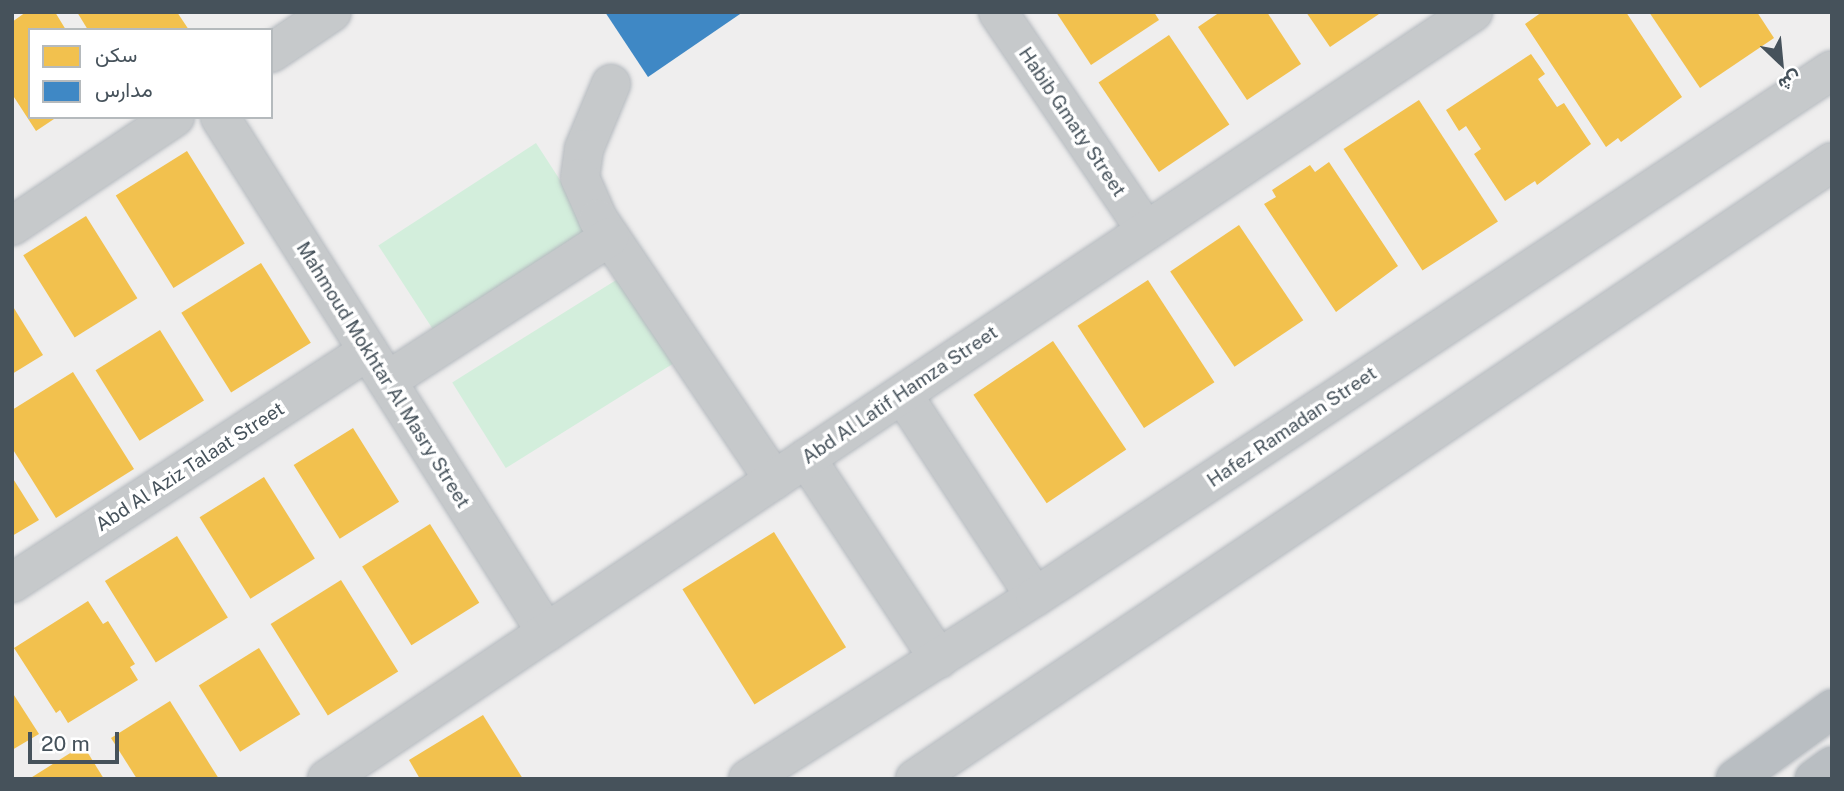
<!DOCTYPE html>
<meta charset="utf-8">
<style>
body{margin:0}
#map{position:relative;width:1844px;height:791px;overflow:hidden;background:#efeeee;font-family:"Public Sans",Vazirmatn,sans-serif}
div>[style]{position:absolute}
.green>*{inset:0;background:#d3eedc;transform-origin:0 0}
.homes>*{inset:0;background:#f2c14e;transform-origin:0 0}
.schools>*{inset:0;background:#3f88c5}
.roads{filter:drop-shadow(0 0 2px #b4b9be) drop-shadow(0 0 2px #b4b9be)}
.minor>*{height:38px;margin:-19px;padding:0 19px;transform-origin:19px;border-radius:19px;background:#c6c9cb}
.highway>*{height:38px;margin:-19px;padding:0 19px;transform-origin:19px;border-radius:19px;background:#b9bec2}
span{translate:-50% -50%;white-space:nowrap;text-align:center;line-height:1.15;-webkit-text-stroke:7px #fff;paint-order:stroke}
.street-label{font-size:19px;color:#46525b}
.frame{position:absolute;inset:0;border:14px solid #46525b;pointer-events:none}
.legend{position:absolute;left:28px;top:28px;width:245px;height:91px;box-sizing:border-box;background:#fff;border:2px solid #b5babd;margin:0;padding:9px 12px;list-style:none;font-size:21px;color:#46525b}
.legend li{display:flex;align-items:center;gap:14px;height:35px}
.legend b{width:35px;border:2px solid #b5babd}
.north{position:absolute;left:1746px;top:28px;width:70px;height:70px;-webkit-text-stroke:5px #fff;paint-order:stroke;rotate:154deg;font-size:19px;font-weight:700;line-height:28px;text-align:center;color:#46525b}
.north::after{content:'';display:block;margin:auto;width:24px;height:32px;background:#46525b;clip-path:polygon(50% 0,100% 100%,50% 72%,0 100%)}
.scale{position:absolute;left:28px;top:732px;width:91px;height:32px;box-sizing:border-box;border:4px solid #46525b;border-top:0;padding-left:9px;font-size:21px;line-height:24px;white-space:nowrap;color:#46525b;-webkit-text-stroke:5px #fff;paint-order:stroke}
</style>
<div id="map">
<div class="green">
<div style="left:536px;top:143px;width:101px;height:188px;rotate:57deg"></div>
<div style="left:621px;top:277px;width:101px;height:199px;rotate:58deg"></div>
</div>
<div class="homes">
<div style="clip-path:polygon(26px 12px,55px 12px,66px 30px,30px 30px,30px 117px,57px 117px,36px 131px,12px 94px,12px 22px)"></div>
<div style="clip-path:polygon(77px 12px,177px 12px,189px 30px,88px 30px)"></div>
<div style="clip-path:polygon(1056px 12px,1154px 12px,1159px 20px,1091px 65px)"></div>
<div style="clip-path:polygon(1220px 12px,1267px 12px,1301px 64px,1247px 100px,1198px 27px)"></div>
<div style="clip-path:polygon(1306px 12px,1382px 12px,1330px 47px)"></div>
<div style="clip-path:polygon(1542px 12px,1626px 12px,1682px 97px,1621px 142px,1618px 138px,1606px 147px,1525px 24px)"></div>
<div style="clip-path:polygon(1649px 12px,1757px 12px,1774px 38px,1700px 88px)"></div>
<div style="left:1169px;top:35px;width:108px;height:85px;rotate:56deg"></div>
<div style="clip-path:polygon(1531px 54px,1545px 74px,1538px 79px,1557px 107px,1564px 103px,1591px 144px,1537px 185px,1535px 181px,1505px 201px,1474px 154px,1481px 149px,1466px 126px,1459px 131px,1446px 110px)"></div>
<div style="left:1419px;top:100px;width:145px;height:90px;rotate:57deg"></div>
<div style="left:187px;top:151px;width:109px;height:84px;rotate:58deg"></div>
<div style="clip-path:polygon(1329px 162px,1398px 266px,1336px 312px,1264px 204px,1276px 197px,1272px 190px,1310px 165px,1315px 172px)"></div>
<div style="left:86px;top:216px;width:97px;height:74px;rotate:58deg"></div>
<div style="left:1239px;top:225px;width:115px;height:83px;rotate:56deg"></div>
<div style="left:261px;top:263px;width:94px;height:94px;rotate:58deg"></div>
<div style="left:1148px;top:280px;width:122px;height:84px;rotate:57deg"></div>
<div style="clip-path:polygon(12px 305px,43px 355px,12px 374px)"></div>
<div style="left:160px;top:330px;width:83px;height:76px;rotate:58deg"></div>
<div style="left:1053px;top:341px;width:131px;height:96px;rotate:56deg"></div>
<div style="clip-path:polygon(73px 372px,134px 469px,56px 518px,12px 448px,12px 410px)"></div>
<div style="left:353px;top:428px;width:87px;height:70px;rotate:58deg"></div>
<div style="clip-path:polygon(12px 477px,39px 520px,12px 536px)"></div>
<div style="left:264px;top:477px;width:96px;height:76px;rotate:58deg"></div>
<div style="left:430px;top:524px;width:93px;height:80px;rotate:58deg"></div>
<div style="left:774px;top:532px;width:136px;height:108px;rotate:58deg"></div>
<div style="left:177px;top:536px;width:96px;height:85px;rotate:58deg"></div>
<div style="left:341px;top:580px;width:108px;height:83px;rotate:58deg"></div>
<div style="clip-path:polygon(88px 601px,103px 624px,108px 621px,135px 664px,130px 667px,138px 680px,68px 723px,60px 710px,56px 713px,14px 648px)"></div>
<div style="left:259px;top:648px;width:78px;height:71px;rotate:58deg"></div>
<div style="clip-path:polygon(12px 692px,39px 734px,12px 750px)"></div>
<div style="clip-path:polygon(170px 701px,219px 779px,137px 779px,111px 738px)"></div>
<div style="clip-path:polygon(483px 715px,523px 779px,420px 779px,409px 760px)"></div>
<div style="clip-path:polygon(83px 745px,104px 779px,29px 779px)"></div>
</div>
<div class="schools">
<div style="clip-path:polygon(605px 12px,743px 12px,648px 77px)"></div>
</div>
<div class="roads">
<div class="minor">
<div style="left:998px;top:12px;width:264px;rotate:55.9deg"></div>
<div style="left:271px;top:53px;width:73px;rotate:-33.9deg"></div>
<div style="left:611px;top:84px;width:70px;rotate:112.6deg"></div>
<div style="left:584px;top:149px;width:29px;rotate:98deg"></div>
<div style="left:580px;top:178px;width:45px;rotate:66.3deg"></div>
<div style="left:598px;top:219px;width:315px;rotate:56deg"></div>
<div style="left:220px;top:117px;width:610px;rotate:57.67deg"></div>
<div style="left:12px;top:226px;width:196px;rotate:-33.8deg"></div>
<div style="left:387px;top:381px;width:265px;rotate:-32.9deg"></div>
<div style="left:903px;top:395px;width:241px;rotate:56.8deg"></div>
<div style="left:806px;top:458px;width:241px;rotate:56.5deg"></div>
<div style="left:12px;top:583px;width:425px;rotate:-33.1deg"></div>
<div style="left:327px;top:779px;width:1379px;rotate:-33.79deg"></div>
<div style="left:748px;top:779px;width:340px;rotate:-32.4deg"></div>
<div style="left:1035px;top:597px;width:955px;rotate:-33.47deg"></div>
<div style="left:915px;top:779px;width:1105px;rotate:-33.93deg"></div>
</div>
<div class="highway">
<div style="left:1735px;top:779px;width:120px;rotate:-35.8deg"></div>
<div style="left:1814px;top:779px;width:22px;rotate:-36deg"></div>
</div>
</div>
<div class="street-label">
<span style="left:1072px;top:122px;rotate:56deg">Habib Gmaty Street</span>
<span style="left:383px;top:375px;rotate:58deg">Mahmoud Mokhtar Al Masry Street</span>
<span style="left:900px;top:395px;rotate:-34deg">Abd Al Latif Hamza Street</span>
<span style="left:1292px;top:427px;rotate:-34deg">Hafez Ramadan Street</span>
<span style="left:190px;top:467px;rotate:-33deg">Abd Al Aziz Talaat Street</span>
</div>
<div class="frame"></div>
<ul class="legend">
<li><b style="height:19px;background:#f2c14e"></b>سكن</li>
<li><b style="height:19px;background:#3f88c5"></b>مدارس</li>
</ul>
<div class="north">ش</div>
<div class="scale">20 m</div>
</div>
